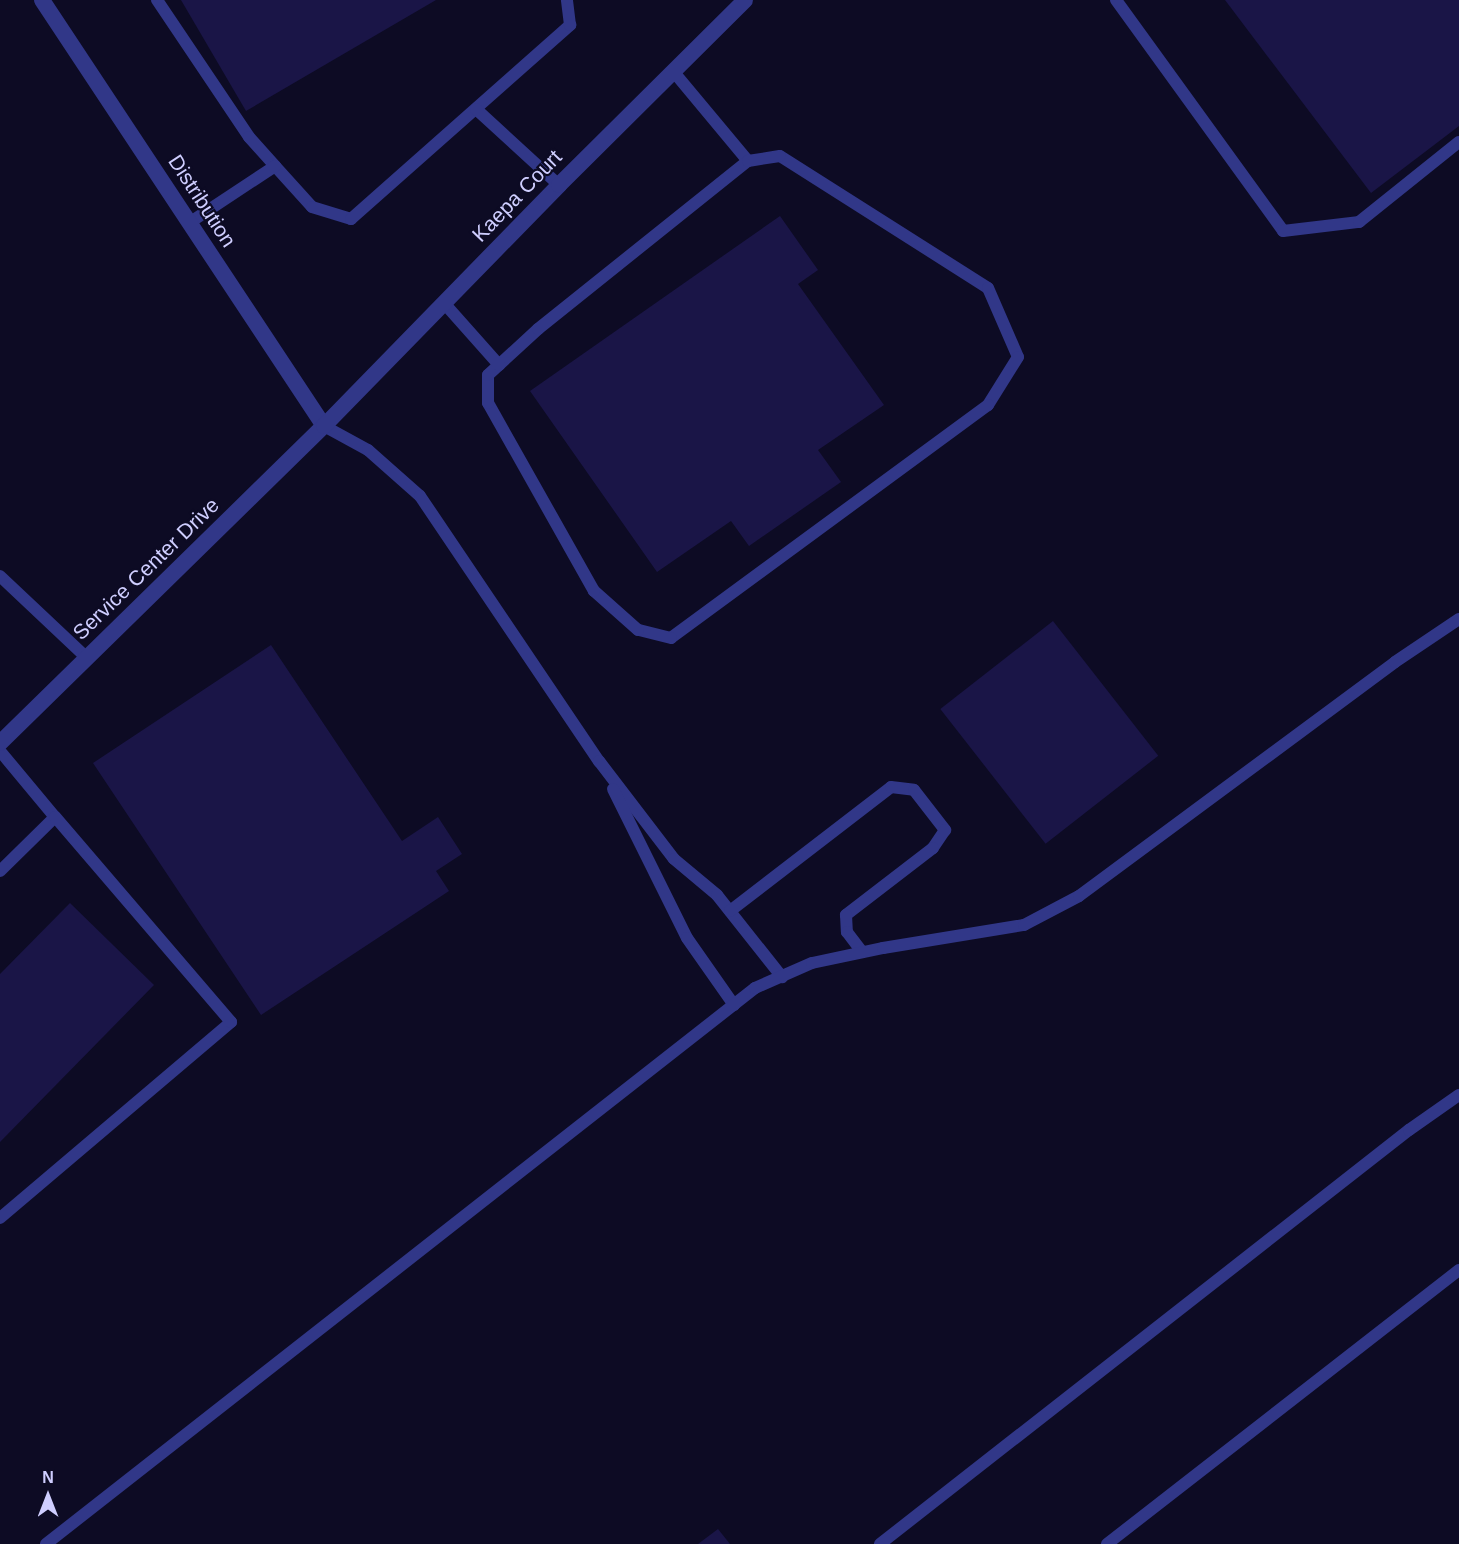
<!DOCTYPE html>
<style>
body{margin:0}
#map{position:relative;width:1459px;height:1544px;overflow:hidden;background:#0d0b24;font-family:Arial,sans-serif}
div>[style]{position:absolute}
.building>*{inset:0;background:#1a1547;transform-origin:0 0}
.service>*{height:12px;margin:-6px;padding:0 6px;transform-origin:6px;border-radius:6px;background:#313788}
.minor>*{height:16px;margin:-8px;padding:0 8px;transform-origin:8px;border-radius:8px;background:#313788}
span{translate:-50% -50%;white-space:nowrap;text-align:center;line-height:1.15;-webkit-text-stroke:4.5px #0d0b24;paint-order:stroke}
.street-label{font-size:21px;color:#cfceff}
.north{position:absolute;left:18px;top:1466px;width:60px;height:60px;-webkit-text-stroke:4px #0d0b24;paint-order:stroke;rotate:0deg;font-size:16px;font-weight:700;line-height:24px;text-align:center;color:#cfceff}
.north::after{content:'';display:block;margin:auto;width:21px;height:27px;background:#cfceff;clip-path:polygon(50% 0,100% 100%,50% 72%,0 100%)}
</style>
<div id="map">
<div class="building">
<div style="clip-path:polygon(181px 0,436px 0,246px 111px)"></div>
<div style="clip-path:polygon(1225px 0,1459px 0,1459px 126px,1371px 193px)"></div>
<div style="clip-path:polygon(780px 216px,818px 270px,798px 284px,884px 405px,818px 450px,841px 482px,749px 546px,731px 521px,657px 572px,530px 391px)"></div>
<div style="left:1053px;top:621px;width:171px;height:143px;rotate:52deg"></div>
<div style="clip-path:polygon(271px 645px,402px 841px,438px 817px,462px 854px,436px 871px,449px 891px,261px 1015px,93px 763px)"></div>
<div style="clip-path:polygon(70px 903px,154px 985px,0 1142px,0 974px)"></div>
<div style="clip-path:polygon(718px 1529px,730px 1544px,698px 1544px)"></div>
</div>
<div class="service">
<div style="left:157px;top:0;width:165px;rotate:56.1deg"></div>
<div style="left:249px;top:137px;width:39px;rotate:48deg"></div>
<div style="left:275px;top:166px;width:55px;rotate:47.9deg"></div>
<div style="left:312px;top:207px;width:41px;rotate:17.1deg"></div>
<div style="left:351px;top:219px;width:293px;rotate:-41.5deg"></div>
<div style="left:570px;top:25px;width:25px;rotate:-97deg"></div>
<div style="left:1116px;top:0;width:285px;rotate:54.1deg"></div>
<div style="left:1283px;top:231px;width:77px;rotate:-6.8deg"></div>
<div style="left:1359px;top:222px;width:128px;rotate:-38.7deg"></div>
<div style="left:673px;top:71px;width:117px;rotate:50.2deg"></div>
<div style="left:476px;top:109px;width:113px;rotate:42.5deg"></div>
<div style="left:780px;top:156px;width:246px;rotate:32.4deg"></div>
<div style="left:988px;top:288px;width:75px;rotate:66.5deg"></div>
<div style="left:1018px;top:357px;width:57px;rotate:122deg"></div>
<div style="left:988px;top:405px;width:393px;rotate:143.7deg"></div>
<div style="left:671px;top:638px;width:34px;rotate:-166deg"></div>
<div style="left:638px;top:630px;width:59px;rotate:-138.4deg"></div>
<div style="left:594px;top:591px;width:216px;rotate:-119.4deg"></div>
<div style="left:488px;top:403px;width:28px;rotate:-90deg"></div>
<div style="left:488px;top:375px;width:68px;rotate:-42.6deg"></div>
<div style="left:538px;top:329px;width:269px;rotate:-38.7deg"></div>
<div style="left:748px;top:161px;width:32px;rotate:-9deg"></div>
<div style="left:189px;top:223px;width:103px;rotate:-33.5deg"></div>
<div style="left:444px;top:303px;width:83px;rotate:48.4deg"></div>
<div style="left:324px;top:426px;width:50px;rotate:28.6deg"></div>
<div style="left:368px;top:450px;width:69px;rotate:41.5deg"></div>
<div style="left:420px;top:496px;width:320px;rotate:56deg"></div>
<div style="left:599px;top:761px;width:123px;rotate:52.6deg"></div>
<div style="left:674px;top:859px;width:56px;rotate:39.9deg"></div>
<div style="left:717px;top:895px;width:105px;rotate:51.6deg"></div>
<div style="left:0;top:576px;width:120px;rotate:43.3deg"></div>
<div style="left:0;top:751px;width:86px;rotate:50.2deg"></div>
<div style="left:55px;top:817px;width:77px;rotate:135.5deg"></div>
<div style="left:613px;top:789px;width:166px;rotate:63.6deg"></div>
<div style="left:687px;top:938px;width:82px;rotate:55deg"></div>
<div style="left:730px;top:911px;width:203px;rotate:-37.6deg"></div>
<div style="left:891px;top:787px;width:23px;rotate:7deg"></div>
<div style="left:914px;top:790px;width:51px;rotate:52.2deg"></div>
<div style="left:945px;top:830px;width:22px;rotate:124deg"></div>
<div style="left:933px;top:848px;width:110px;rotate:142.4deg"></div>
<div style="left:846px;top:915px;width:17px;rotate:87deg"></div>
<div style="left:847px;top:932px;width:25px;rotate:53deg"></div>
<div style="left:0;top:1218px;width:303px;rotate:-40.3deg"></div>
<div style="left:231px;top:1022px;width:270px;rotate:-130.6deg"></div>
<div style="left:46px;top:1544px;width:901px;rotate:-38.1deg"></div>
<div style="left:755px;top:988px;width:62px;rotate:-23.7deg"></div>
<div style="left:812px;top:963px;width:73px;rotate:-11.9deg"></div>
<div style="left:883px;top:948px;width:143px;rotate:-9.3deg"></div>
<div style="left:1024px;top:925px;width:62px;rotate:-27.8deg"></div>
<div style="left:1079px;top:896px;width:393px;rotate:-36.5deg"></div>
<div style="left:1395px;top:662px;width:77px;rotate:-33.9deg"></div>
<div style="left:880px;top:1544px;width:672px;rotate:-38.05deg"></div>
<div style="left:1409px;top:1130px;width:61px;rotate:-35deg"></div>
<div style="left:1107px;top:1544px;width:446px;rotate:-37.9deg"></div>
</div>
<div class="minor">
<div style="left:42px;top:0;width:511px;rotate:56.5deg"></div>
<div style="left:0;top:743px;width:453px;rotate:-44.4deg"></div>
<div style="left:324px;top:426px;width:337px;rotate:-45.7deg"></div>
<div style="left:559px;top:185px;width:262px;rotate:-44.8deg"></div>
</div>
<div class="street-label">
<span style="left:517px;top:196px;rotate:-46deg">Kaepa Court</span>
<span style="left:202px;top:201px;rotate:57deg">Distribution</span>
<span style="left:146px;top:569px;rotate:-44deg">Service Center Drive</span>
</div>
<div class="north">N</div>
</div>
